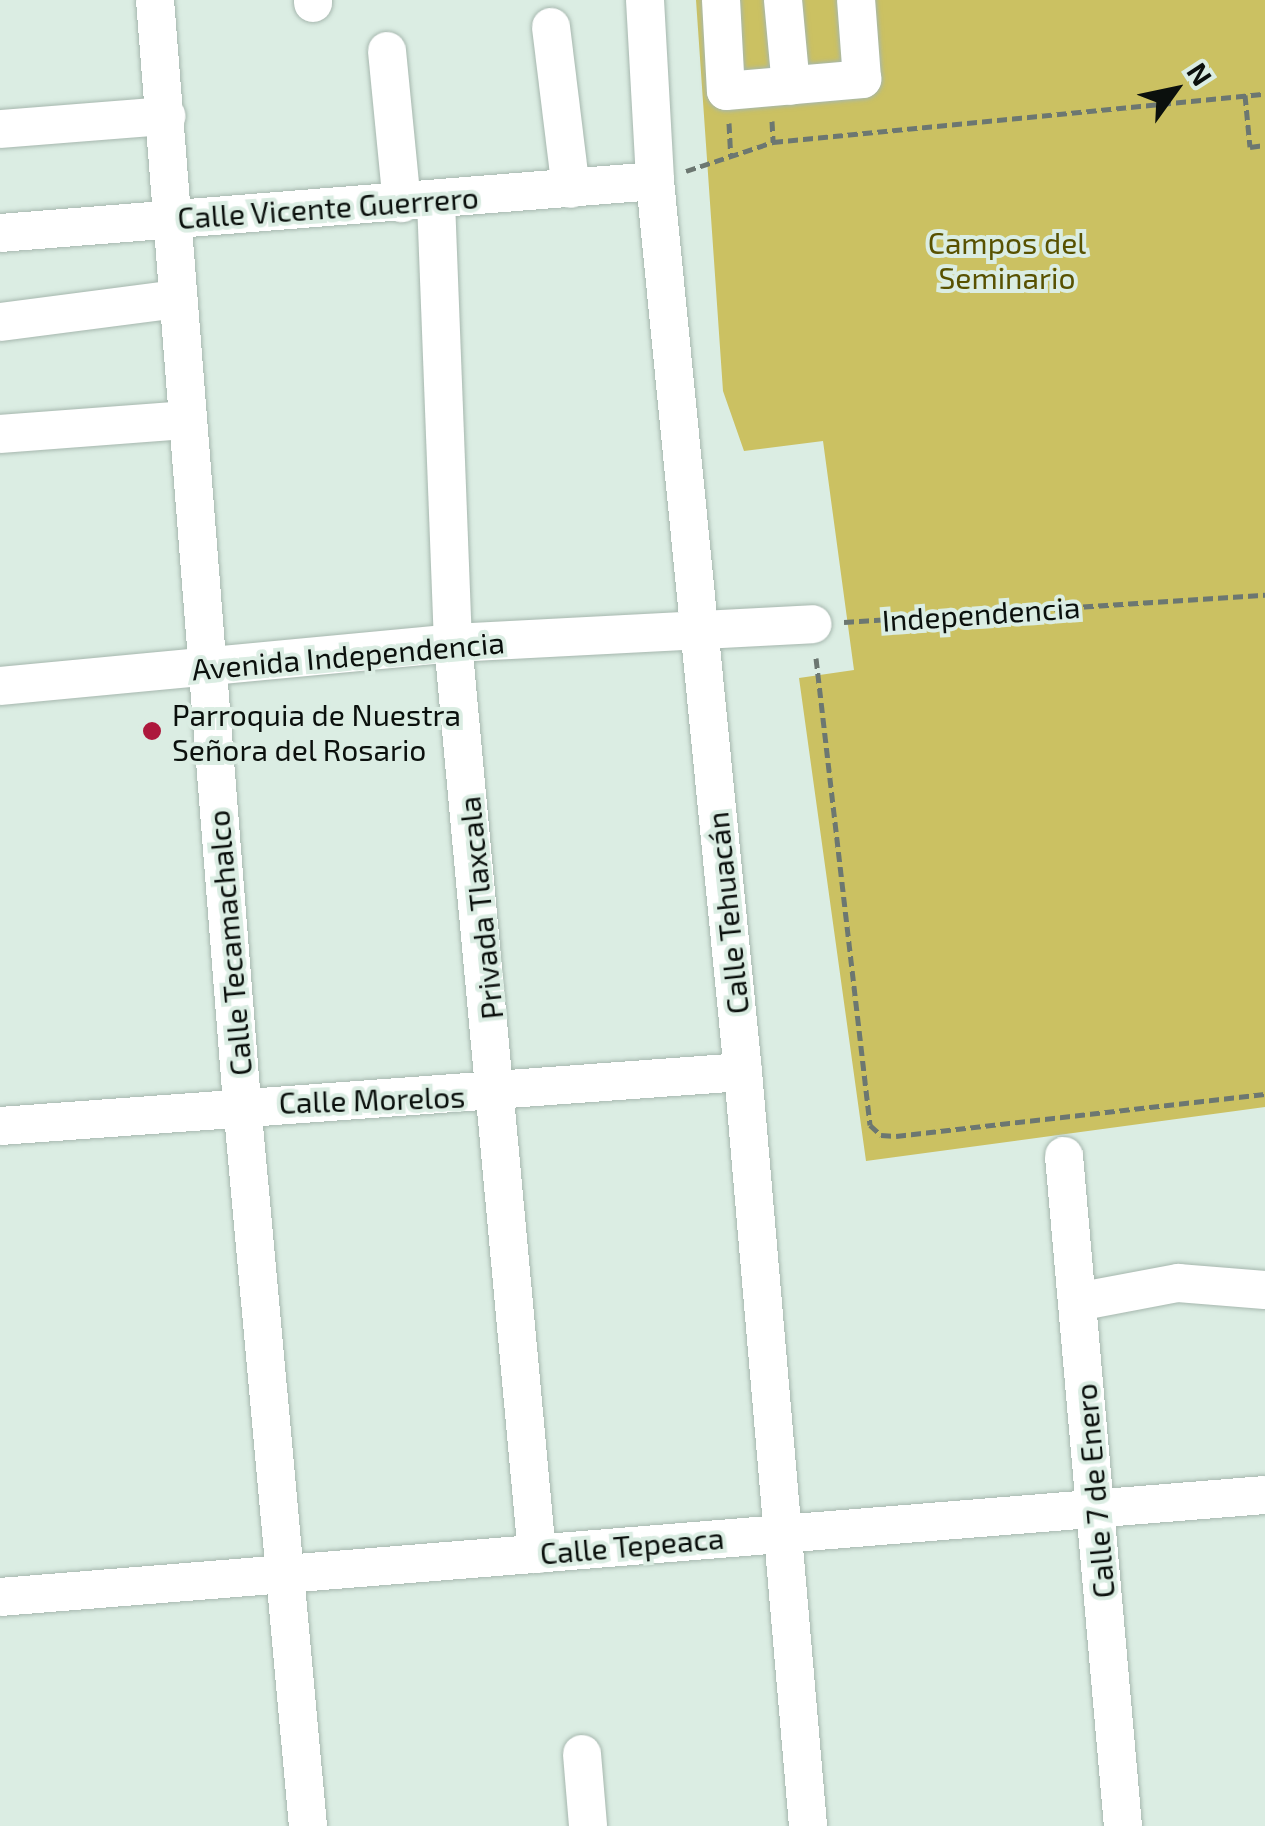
<!DOCTYPE html>
<meta charset="utf-8">
<style>
body{margin:0}
#map{position:relative;width:1265px;height:1826px;overflow:hidden;background:#dbede3;font-family:"Exo 2",sans-serif}
div>[style]{position:absolute}
.green>*{inset:0;background:#cbc162}
.path>*{height:5px;margin-top:-2.5px;transform-origin:0;background:repeating-linear-gradient(90deg,#6c7771 0 10px,transparent 0 15px)}
.roads{filter:drop-shadow(0 0 2px #a6b7ae) drop-shadow(0 0 2px #a6b7ae)}
.minor>*{height:38px;margin:-19px;padding:0 19px;transform-origin:19px;border-radius:19px;background:#fff}
.dots>*{width:28px;height:28px;translate:-50% -50%;box-sizing:border-box;border:5px solid #dbede3;border-radius:50%}
span{translate:-50% -50%;white-space:nowrap;text-align:center;line-height:1.15;-webkit-text-stroke:8px #dbede3;paint-order:stroke}
.street-label{font-size:30px;color:#0b100d}
.park-label{font-size:30px;color:#585100}
.poi-label{font-size:30px;color:#0b100d}
.left{translate:0 -50%;text-align:left}
.north{position:absolute;left:1125px;top:40px;width:100px;height:100px;-webkit-text-stroke:8px #dbede3;paint-order:stroke;rotate:57deg;font-size:28px;font-weight:700;line-height:40px;text-align:center;color:#0b100d}
.north::after{content:'';display:block;margin:auto;width:35px;height:45px;background:#0b100d;clip-path:polygon(50% 0,100% 100%,50% 72%,0 100%)}
</style>
<div id="map">
<div class="green">
<div style="clip-path:polygon(696px 0,1265px 0,1265px 1107px,866px 1161px,799px 678px,854px 670px,823px 441px,744px 451px,723px 391px)"></div>
</div>
<div class="path">
<div style="left:1245px;top:95px;width:52px;rotate:84.5deg"></div>
<div style="left:1250px;top:147px;width:15px;rotate:-8deg"></div>
<div style="left:772px;top:121px;width:21px;rotate:87deg"></div>
<div style="left:729px;top:123px;width:33px;rotate:87deg"></div>
<div style="left:686px;top:171px;width:92px;rotate:-18.4deg"></div>
<div style="left:773px;top:142px;width:494px;rotate:-5.6deg"></div>
<div style="left:844px;top:622px;width:422px;rotate:-3.7deg"></div>
<div style="left:816px;top:658px;width:470px;rotate:83.4deg"></div>
<div style="left:870px;top:1125px;width:15px;rotate:42deg"></div>
<div style="left:881px;top:1135px;width:15px;rotate:4deg"></div>
<div style="left:896px;top:1136px;width:371px;rotate:-6.5deg"></div>
</div>
<div class="roads">
<div class="minor">
<div style="left:155px;top:0;width:1107px;rotate:85.49deg"></div>
<div style="left:242px;top:1104px;width:725px;rotate:84.78deg"></div>
<div style="left:313px;top:0;width:3px;rotate:90deg"></div>
<div style="left:645px;top:0;width:181px;rotate:86.8deg"></div>
<div style="left:655px;top:181px;width:895px;rotate:84.36deg"></div>
<div style="left:743px;top:1072px;width:757px;rotate:85.07deg"></div>
<div style="left:721px;top:0;width:91px;rotate:86.9deg"></div>
<div style="left:726px;top:91px;width:137px;rotate:-5deg"></div>
<div style="left:862px;top:79px;width:79px;rotate:-94.3deg"></div>
<div style="left:783px;top:0;width:86px;rotate:84.7deg"></div>
<div style="left:551px;top:27px;width:163px;rotate:83deg"></div>
<div style="left:387px;top:51px;width:153px;rotate:84.4deg"></div>
<div style="left:0;top:129px;width:167px;rotate:-4.5deg"></div>
<div style="left:436px;top:201px;width:442px;rotate:87.8deg"></div>
<div style="left:453px;top:643px;width:915px;rotate:84.73deg"></div>
<div style="left:0;top:233px;width:657px;rotate:-4.54deg"></div>
<div style="left:0;top:322px;width:178px;rotate:-7.4deg"></div>
<div style="left:0;top:434px;width:186px;rotate:-4.3deg"></div>
<div style="left:0;top:686px;width:455px;rotate:-5.4deg"></div>
<div style="left:453px;top:643px;width:360px;rotate:-3deg"></div>
<div style="left:0;top:1126px;width:745px;rotate:-4.16deg"></div>
<div style="left:1064px;top:1156px;width:673px;rotate:84.97deg"></div>
<div style="left:1077px;top:1302px;width:103px;rotate:-10.7deg"></div>
<div style="left:1178px;top:1283px;width:87px;rotate:4.6deg"></div>
<div style="left:0;top:1597px;width:1269px;rotate:-4.61deg"></div>
<div style="left:582px;top:1754px;width:72px;rotate:85.2deg"></div>
</div>
</div>
<div class="dots">
<div style="left:152px;top:731px;background:#ad183c"></div>
</div>
<div class="street-label">
<span style="left:328px;top:207px;rotate:-4deg">Calle Vicente Guerrero</span>
<span style="left:981px;top:613px;rotate:-4deg">Independencia</span>
<span style="left:348px;top:655px;rotate:-5deg">Avenida Independencia</span>
<span style="left:480px;top:908px;rotate:-96deg">Privada Tlaxcala</span>
<span style="left:727px;top:913px;rotate:-96deg">Calle Tehuacán</span>
<span style="left:229px;top:943px;rotate:-95deg">Calle Tecamachalco</span>
<span style="left:372px;top:1099px;rotate:-2deg">Calle Morelos</span>
<span style="left:1094px;top:1491px;rotate:-95deg">Calle 7 de Enero</span>
<span style="left:632px;top:1545px;rotate:-5deg">Calle Tepeaca</span>
</div>
<div class="park-label">
<span style="left:1007px;top:259px">Campos del<br>Seminario</span>
</div>
<div class="poi-label">
<span class="left" style="left:172px;top:731px">Parroquia de Nuestra<br>Señora del Rosario</span>
</div>
<div class="north">N</div>
</div>
